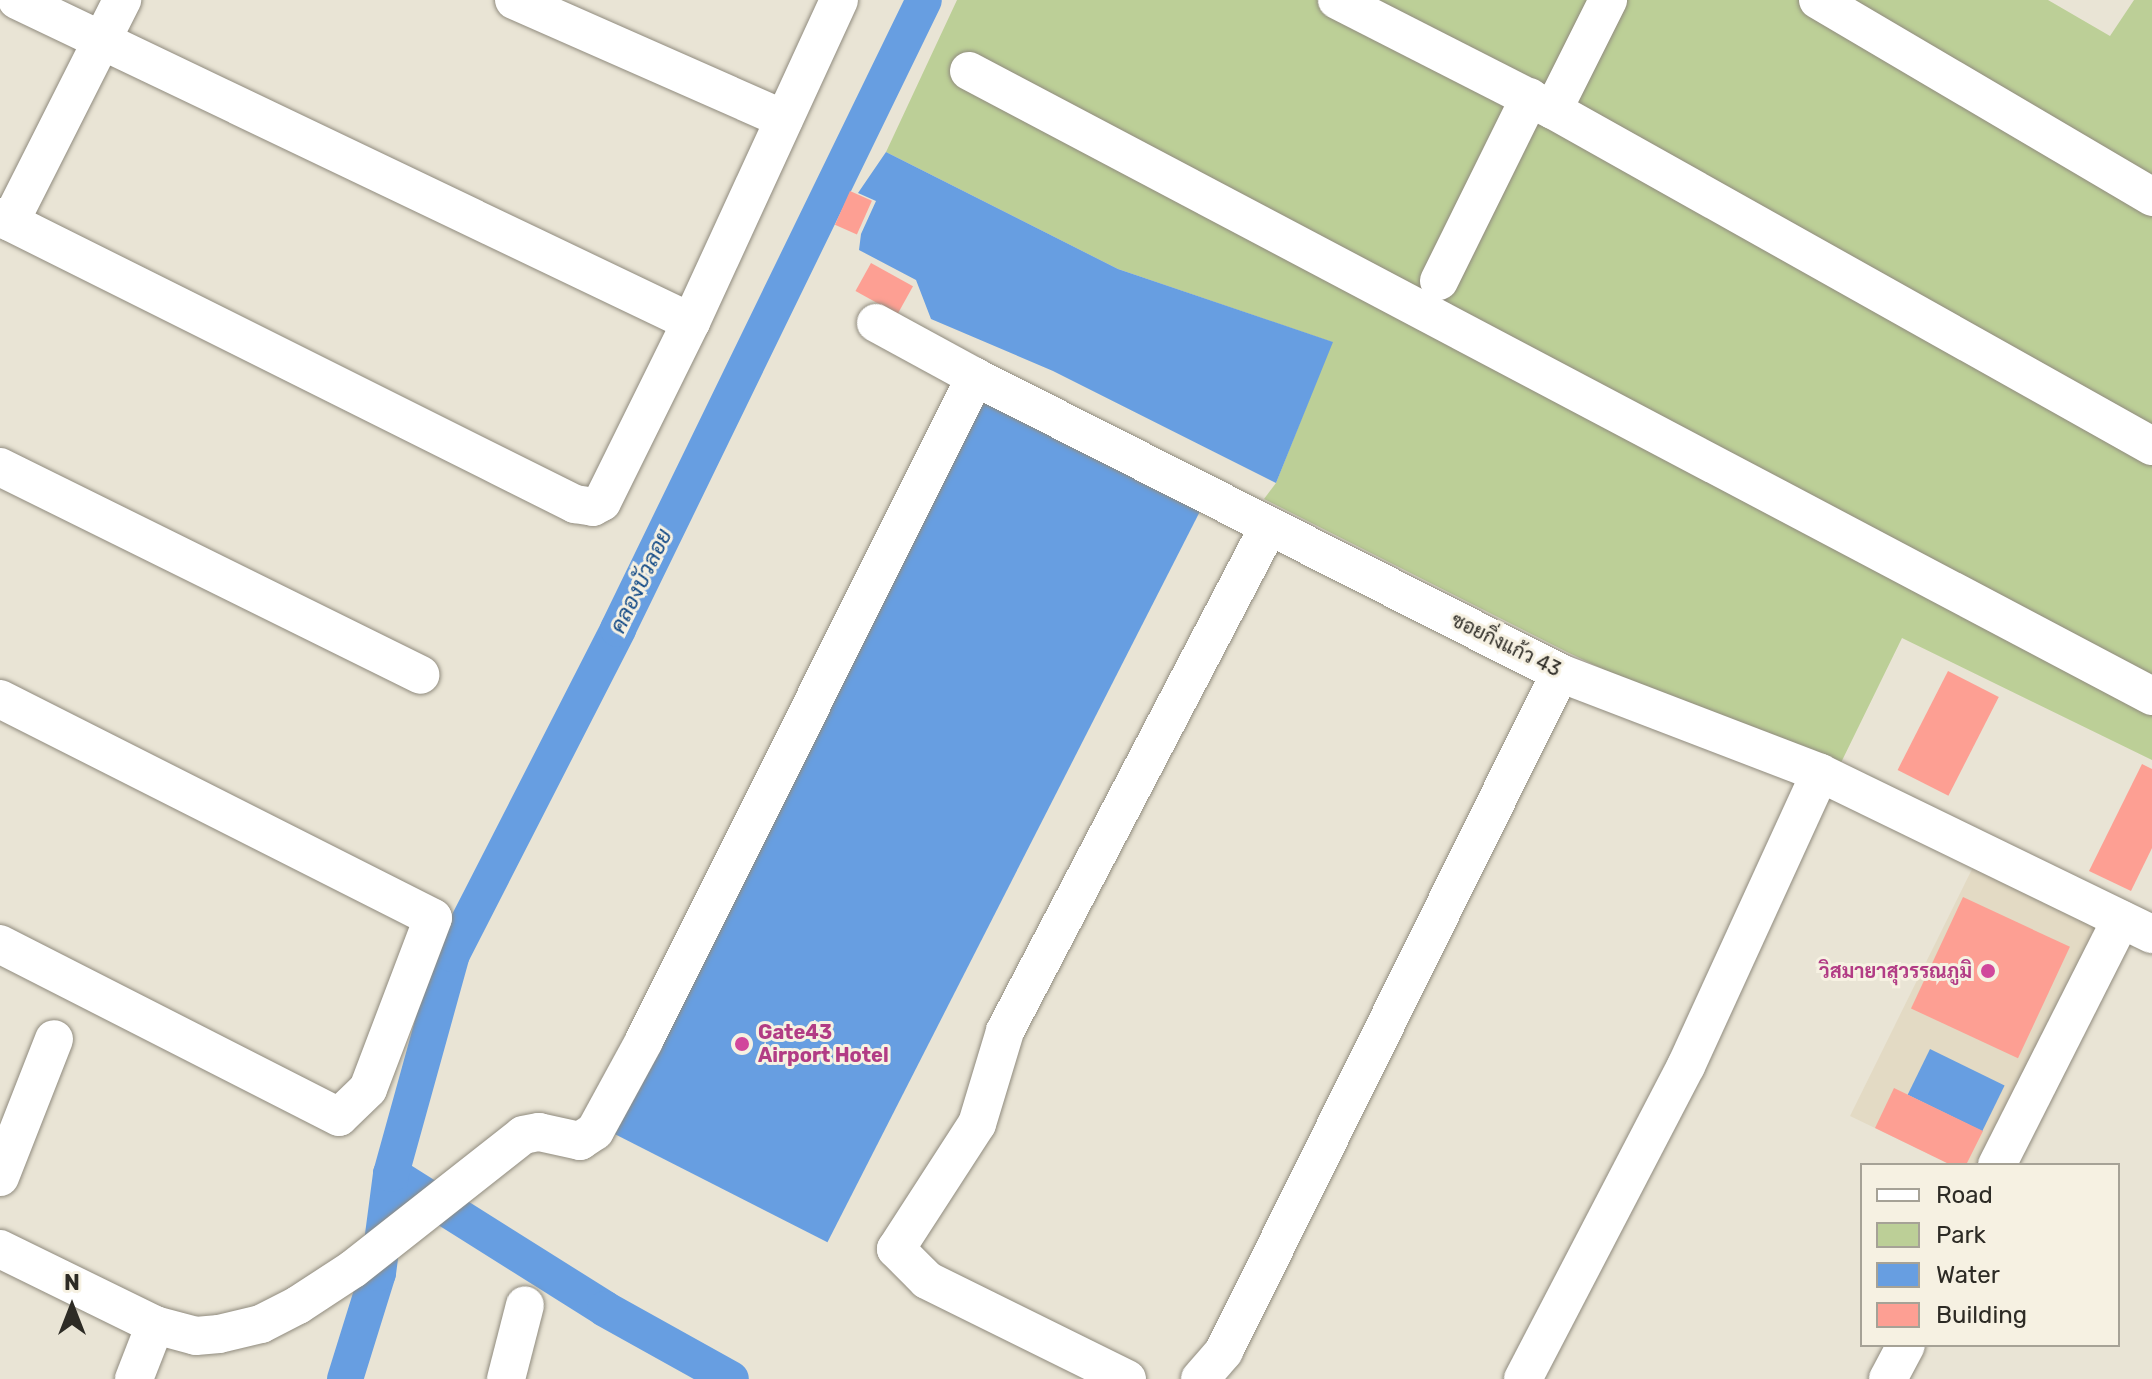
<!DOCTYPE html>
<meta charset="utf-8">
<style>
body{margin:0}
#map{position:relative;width:2152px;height:1379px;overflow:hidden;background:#e9e4d5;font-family:Rubik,Sarabun,sans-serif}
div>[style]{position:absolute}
.commercial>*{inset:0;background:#e3dac4}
.green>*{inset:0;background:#bccf97}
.water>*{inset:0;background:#679ee1;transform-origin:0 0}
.canal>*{height:36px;margin:-18px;padding:0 18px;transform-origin:18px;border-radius:18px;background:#679ee1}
.building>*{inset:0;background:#fd9f93;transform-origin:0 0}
.roads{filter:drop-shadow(0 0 2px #908b7e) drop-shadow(0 0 2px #908b7e)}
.minor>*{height:38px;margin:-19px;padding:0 19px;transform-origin:19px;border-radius:19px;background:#fff}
.dots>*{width:22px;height:22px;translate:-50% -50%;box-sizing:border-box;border:4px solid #f6f1e2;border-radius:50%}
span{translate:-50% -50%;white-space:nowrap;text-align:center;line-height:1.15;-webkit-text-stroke:6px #f6f1e2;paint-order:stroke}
.street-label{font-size:20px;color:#2d2b25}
.hotel-label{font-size:20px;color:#b23c85;font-weight:700}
.right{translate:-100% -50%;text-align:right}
.left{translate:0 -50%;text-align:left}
.water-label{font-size:22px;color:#104885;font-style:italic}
.legend{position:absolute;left:1860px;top:1163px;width:260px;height:184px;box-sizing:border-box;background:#f6f1e2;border:2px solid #a6a296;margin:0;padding:10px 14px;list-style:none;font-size:24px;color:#2d2b25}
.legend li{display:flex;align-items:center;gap:16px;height:40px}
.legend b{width:40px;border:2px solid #a6a296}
.north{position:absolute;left:32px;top:1267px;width:80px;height:80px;-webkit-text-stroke:6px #f6f1e2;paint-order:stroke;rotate:0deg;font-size:22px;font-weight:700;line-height:32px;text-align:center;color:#2d2b25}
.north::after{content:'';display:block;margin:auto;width:28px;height:36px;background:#2d2b25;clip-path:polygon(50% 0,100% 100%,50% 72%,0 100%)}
</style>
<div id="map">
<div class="commercial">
<div style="clip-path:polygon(1978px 857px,2102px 919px,1978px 1165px,1952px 1165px,1850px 1116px)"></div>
</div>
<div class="green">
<div style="clip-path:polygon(957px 0,2048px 0,2110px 36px,2134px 0,2152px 0,2152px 760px,1902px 638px,1833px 779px,1567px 652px,1264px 499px,1276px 483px,1332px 342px,1118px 269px,886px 152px)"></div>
</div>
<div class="water">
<div style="clip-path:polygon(886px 152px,1118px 269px,1333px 342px,1276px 483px,1053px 371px,931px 319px,916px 280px,859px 250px,861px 234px,876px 201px,858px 193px)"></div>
<div style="left:977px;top:396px;width:251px;height:822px;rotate:27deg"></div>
<div style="left:1930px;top:1049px;width:83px;height:51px;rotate:26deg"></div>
</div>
<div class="canal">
<div style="left:391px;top:1174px;width:253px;rotate:32.2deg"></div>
<div style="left:605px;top:1309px;width:144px;rotate:29.1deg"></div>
<div style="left:345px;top:1379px;width:111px;rotate:-72.7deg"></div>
<div style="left:378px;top:1273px;width:100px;rotate:-82.5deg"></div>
<div style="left:391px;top:1174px;width:228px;rotate:-74.5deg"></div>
<div style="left:452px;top:954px;width:365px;rotate:-62.9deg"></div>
<div style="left:618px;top:629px;width:699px;rotate:-64.06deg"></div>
</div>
<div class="building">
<div style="left:850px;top:191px;width:24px;height:37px;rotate:24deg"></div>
<div style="left:871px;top:263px;width:48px;height:32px;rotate:29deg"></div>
<div style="left:1948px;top:671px;width:57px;height:111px;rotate:27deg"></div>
<div style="clip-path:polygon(2142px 764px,2152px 769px,2152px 848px,2131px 891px,2089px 871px)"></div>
<div style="left:1963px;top:897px;width:118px;height:123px;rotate:25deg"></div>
<div style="clip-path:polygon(1894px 1088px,1983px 1131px,1966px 1165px,1951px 1165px,1875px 1128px)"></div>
</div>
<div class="roads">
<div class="minor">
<div style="left:17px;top:0;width:747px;rotate:25.54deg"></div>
<div style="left:514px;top:0;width:295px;rotate:23.8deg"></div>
<div style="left:1337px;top:0;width:242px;rotate:27deg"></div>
<div style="left:1553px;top:110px;width:687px;rotate:29.29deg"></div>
<div style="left:1818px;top:0;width:388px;rotate:30.5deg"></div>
<div style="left:969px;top:71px;width:1338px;rotate:27.85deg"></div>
<div style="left:1553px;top:110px;width:123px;rotate:-63.4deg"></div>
<div style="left:0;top:217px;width:643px;rotate:26.53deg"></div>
<div style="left:575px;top:504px;width:18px;rotate:9deg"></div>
<div style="left:593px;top:507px;width:10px;rotate:-29deg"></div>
<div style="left:602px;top:502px;width:201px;rotate:-63.7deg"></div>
<div style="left:691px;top:322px;width:354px;rotate:-65.3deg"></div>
<div style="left:10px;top:222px;width:249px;rotate:-63.2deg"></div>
<div style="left:1439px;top:281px;width:205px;rotate:-63.7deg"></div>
<div style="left:876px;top:323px;width:113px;rotate:28.6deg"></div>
<div style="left:975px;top:377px;width:656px;rotate:26.84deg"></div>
<div style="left:1560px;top:673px;width:279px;rotate:21deg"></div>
<div style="left:1820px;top:773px;width:369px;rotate:25.9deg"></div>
<div style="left:0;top:467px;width:469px;rotate:26.3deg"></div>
<div style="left:0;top:699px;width:485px;rotate:26.8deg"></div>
<div style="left:433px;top:918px;width:183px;rotate:110.8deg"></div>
<div style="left:368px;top:1089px;width:40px;rotate:136deg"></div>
<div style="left:339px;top:1117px;width:381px;rotate:-153deg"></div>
<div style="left:1997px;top:1165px;width:275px;rotate:-63.2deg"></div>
<div style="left:0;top:1177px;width:148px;rotate:-68.6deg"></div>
<div style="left:0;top:1249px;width:173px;rotate:26.1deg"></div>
<div style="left:155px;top:1325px;width:42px;rotate:15deg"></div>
<div style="left:196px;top:1336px;width:23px;rotate:-5deg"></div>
<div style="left:219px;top:1334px;width:43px;rotate:-13.4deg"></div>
<div style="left:261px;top:1324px;width:42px;rotate:-27.2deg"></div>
<div style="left:298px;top:1305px;width:66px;rotate:-33.2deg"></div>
<div style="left:353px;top:1269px;width:216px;rotate:-38.2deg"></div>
<div style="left:523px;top:1135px;width:16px;rotate:-11deg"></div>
<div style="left:539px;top:1132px;width:42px;rotate:12.4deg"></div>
<div style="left:580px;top:1141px;width:18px;rotate:-34deg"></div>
<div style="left:595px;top:1131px;width:102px;rotate:-61.4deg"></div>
<div style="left:644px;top:1041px;width:742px;rotate:-63.5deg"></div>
<div style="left:134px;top:1379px;width:58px;rotate:-68.7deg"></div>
<div style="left:506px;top:1379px;width:76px;rotate:-75.6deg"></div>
<div style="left:1127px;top:1379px;width:223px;rotate:-153.7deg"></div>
<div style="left:927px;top:1280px;width:44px;rotate:-135deg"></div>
<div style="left:896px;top:1249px;width:149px;rotate:-57.1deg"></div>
<div style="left:977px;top:1124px;width:97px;rotate:-73.2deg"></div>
<div style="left:1005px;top:1031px;width:570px;rotate:-62.4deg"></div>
<div style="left:1200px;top:1379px;width:37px;rotate:-49deg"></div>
<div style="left:1224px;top:1351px;width:757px;rotate:-63.64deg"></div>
<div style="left:1523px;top:1379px;width:353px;rotate:-62.5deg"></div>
<div style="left:1686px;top:1066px;width:322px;rotate:-65.4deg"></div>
<div style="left:1888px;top:1379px;width:38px;rotate:-62deg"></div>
</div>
</div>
<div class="dots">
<div style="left:1988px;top:971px;background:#d1479c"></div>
<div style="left:742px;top:1044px;background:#d1479c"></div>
</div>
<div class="street-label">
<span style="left:1506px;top:645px;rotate:26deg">ซอยกิ่งแก้ว 43</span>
</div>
<div class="hotel-label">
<span class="right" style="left:1972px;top:971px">วิสมายาสุวรรณภูมิ</span>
<span class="left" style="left:758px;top:1044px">Gate43<br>Airport Hotel</span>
</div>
<div class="water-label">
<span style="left:641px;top:581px;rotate:-64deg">คลองบัวลอย</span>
</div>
<ul class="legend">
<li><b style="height:10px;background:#fff"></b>Road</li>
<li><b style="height:22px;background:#bccf97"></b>Park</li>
<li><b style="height:22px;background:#679ee1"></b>Water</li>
<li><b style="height:22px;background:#fd9f93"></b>Building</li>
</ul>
<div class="north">N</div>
</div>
